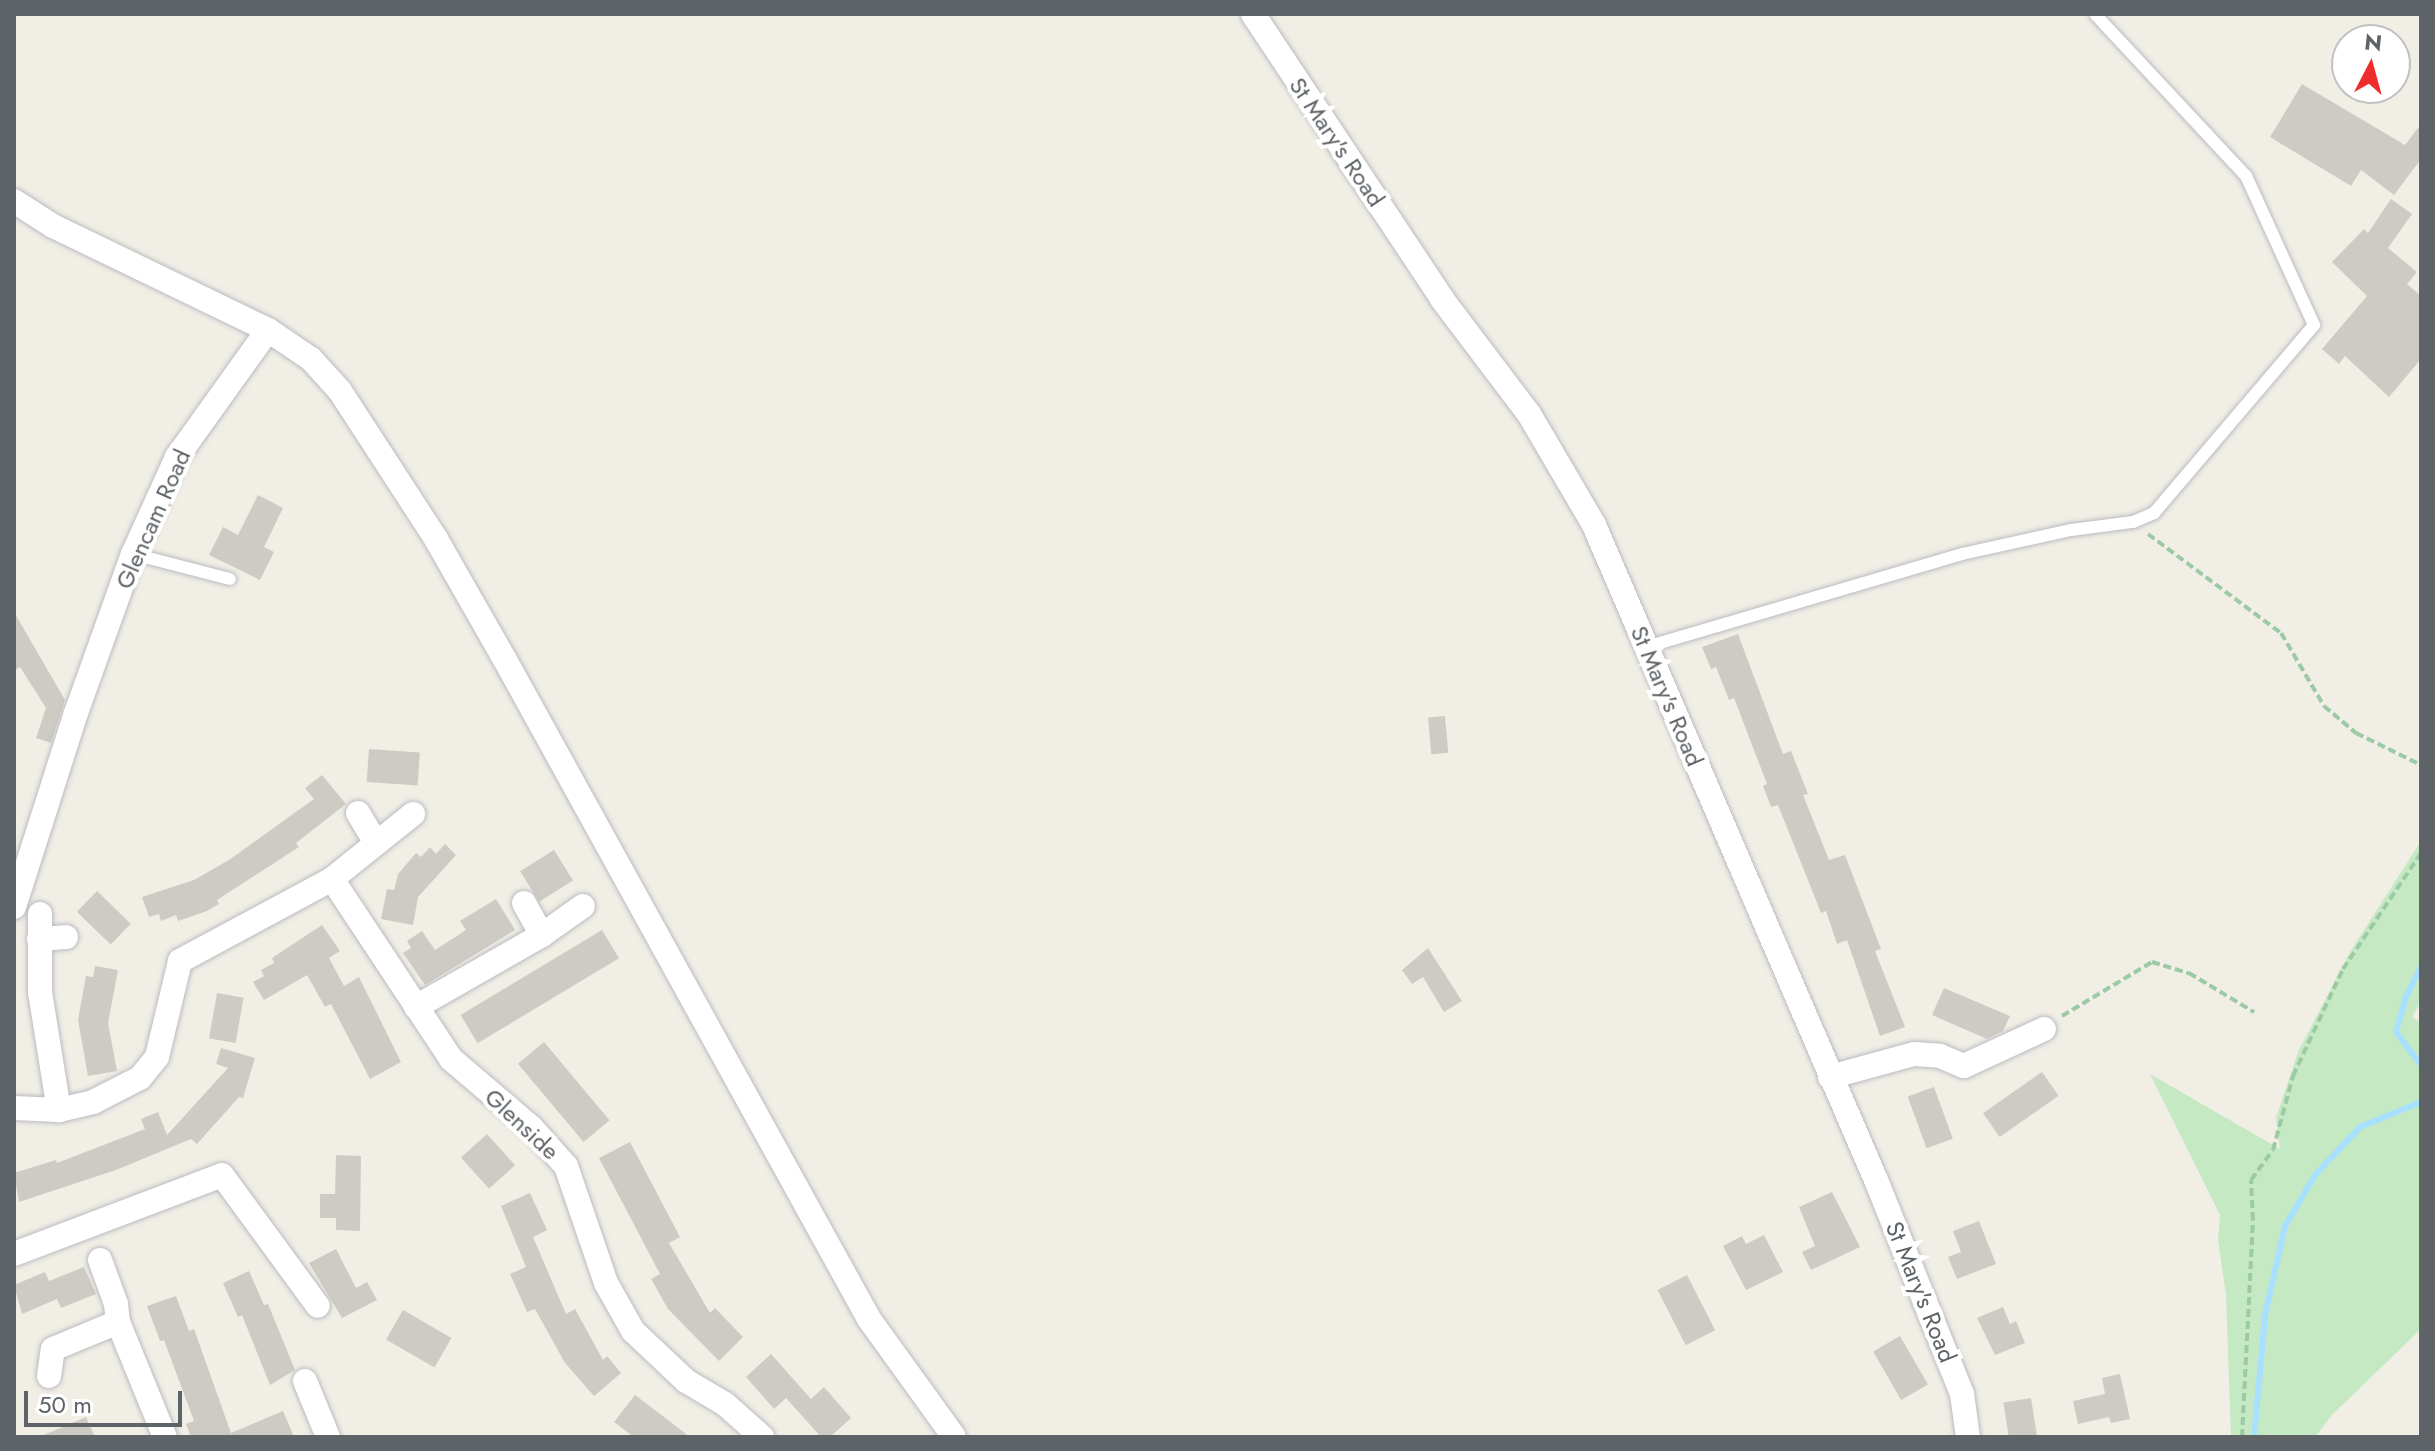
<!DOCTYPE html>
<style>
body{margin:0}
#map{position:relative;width:2435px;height:1451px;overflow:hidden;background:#f1eee6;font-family:Jost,sans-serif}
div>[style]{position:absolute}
.green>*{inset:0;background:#c5e9c2}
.stream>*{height:6px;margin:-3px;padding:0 3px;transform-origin:3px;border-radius:3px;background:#a8e0ff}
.building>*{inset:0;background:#cecbc5;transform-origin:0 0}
.path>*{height:4px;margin-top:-2px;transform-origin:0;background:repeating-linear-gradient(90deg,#9bcaa5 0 8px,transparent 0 12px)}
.roads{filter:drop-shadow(0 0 2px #b9bcc0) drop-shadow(0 0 2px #b9bcc0)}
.lane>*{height:12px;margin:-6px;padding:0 6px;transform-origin:6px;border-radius:6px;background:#fff}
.street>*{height:24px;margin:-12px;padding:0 12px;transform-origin:12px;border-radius:12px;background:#fff}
span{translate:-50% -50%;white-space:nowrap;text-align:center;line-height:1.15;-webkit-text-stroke:8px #fff;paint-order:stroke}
.street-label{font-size:24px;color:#5e6367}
.frame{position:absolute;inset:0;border:16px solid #5e6367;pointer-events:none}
.north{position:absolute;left:2331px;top:24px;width:80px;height:80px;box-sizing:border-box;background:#fff;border:2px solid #bfc1c2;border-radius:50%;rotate:6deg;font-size:22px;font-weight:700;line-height:32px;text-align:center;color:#5e6367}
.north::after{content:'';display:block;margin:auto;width:28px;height:36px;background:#f12d2c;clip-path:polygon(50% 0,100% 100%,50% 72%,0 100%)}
.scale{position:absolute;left:24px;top:1391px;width:158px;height:36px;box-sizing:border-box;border:4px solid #5e6367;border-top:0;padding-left:10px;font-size:24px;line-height:28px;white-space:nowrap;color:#5e6367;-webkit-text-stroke:6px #fff;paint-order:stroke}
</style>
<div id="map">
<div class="green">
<div style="clip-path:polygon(2421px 841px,2421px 1002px,2412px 1017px,2421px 1023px,2421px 1329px,2333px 1414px,2315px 1437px,2231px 1437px,2226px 1294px,2218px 1240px,2220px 1215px,2150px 1074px,2280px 1149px,2276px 1118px,2298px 1052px,2350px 952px)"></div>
</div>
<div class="stream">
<div style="left:2421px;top:967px;width:34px;rotate:117deg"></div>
<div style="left:2406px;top:997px;width:36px;rotate:106deg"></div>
<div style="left:2396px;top:1032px;width:41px;rotate:52.9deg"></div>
<div style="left:2254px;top:1437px;width:122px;rotate:-84.8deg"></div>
<div style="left:2265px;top:1315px;width:91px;rotate:-77.3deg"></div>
<div style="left:2285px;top:1226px;width:59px;rotate:-59.5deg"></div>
<div style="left:2315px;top:1175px;width:66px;rotate:-46.8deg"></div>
<div style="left:2360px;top:1127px;width:66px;rotate:-22.3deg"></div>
</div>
<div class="building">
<div style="clip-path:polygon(2302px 84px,2405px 145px,2421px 124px,2421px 159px,2394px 195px,2361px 170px,2351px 186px,2270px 137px)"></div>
<div style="clip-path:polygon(2391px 199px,2412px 214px,2388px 248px,2417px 272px,2407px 284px,2421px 296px,2421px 359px,2389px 397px,2345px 356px,2339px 364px,2322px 349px,2367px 296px,2332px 262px,2364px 229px,2368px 233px)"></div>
<div style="clip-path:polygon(258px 495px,283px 508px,264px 547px,274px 552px,260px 580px,209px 555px,223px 527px,238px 535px)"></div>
<div style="clip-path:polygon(14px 612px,65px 700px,51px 743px,36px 738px,46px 708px,20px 667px,14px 671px)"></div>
<div style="clip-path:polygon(1738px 634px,1783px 754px,1791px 751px,1808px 794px,1803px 795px,1829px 860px,1845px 855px,1881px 949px,1875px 951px,1905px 1027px,1880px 1036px,1847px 940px,1837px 944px,1826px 911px,1821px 913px,1778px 805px,1771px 807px,1763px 786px,1767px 784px,1734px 698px,1729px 700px,1716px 667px,1711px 669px,1702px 647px)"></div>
<div style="left:1445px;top:716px;width:37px;height:17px;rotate:85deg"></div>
<div style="left:369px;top:749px;width:51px;height:33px;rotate:4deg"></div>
<div style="clip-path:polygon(322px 775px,346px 804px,296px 843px,299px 847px,217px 900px,219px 904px,207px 911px,178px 921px,176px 915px,161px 921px,159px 914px,149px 917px,142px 897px,194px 880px,229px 860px,314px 799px,305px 788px)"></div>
<div style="clip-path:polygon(445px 844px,456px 855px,418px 897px,413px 925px,381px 919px,387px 889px,394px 890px,398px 874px,416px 853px,421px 857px,430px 847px,436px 854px)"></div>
<div style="left:554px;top:850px;width:36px;height:40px;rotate:58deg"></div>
<div style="left:97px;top:891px;width:47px;height:29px;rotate:44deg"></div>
<div style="clip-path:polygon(496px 899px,515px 930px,425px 985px,403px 953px,411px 948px,407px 941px,422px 931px,435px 950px,466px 930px,460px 921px)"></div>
<div style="clip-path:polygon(322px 925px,340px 951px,329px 958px,344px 986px,359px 977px,401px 1062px,370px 1079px,331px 1004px,325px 1007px,307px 975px,264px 1000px,253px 982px,264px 976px,261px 970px,274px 963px,272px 958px)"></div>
<div style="left:602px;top:930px;width:33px;height:165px;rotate:59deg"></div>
<div style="clip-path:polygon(1428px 948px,1462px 1001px,1444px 1012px,1423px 977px,1412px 984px,1402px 970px)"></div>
<div style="clip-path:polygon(95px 966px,118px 970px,108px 1023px,117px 1071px,88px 1076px,78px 1020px,86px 976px,93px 977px)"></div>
<div style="clip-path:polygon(1944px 988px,2010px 1016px,2003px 1031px,1987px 1039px,1932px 1015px)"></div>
<div style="left:217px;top:993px;width:27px;height:46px;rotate:10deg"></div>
<div style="left:544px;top:1042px;width:102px;height:34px;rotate:50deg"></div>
<div style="clip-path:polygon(221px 1048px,255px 1058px,243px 1098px,239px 1097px,197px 1144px,191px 1139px,116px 1170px,19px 1202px,14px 1173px,56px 1160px,57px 1163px,145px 1129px,141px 1119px,158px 1112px,167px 1135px,228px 1068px,216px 1064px)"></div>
<div style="left:2042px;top:1072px;width:29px;height:72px;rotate:55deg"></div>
<div style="left:1934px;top:1087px;width:55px;height:28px;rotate:70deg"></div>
<div style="left:487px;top:1134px;width:42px;height:35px;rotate:48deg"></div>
<div style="clip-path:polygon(630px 1142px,680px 1237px,669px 1243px,710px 1313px,715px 1308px,743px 1337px,719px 1361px,668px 1309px,651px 1279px,660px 1274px,599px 1158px)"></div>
<div style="clip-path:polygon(336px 1155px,361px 1156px,360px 1231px,336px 1230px,336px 1218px,320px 1218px,320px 1194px,335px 1194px)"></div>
<div style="clip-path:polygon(1832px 1192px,1860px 1247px,1811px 1270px,1802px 1252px,1815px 1246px,1799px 1207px)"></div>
<div style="clip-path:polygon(530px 1193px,547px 1230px,533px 1237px,566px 1314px,575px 1309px,603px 1360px,607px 1356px,621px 1373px,594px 1396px,565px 1363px,535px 1309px,527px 1312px,510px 1274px,526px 1267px,501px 1206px)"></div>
<div style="clip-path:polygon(1979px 1221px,1996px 1264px,1957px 1279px,1948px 1257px,1961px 1252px,1953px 1231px)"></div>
<div style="clip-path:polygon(1764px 1235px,1783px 1272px,1746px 1290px,1723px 1246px,1742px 1236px,1746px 1244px)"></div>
<div style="clip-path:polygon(336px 1249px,356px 1288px,367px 1282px,377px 1300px,342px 1318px,309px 1263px)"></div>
<div style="clip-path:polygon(84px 1267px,96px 1294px,61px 1308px,57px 1299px,22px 1314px,14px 1285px,45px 1272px,49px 1281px)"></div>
<div style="clip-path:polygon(249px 1271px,264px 1305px,268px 1304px,295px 1370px,270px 1385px,242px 1315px,238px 1317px,223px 1283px)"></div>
<div style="left:1687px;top:1275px;width:62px;height:33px;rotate:63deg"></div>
<div style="clip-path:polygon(176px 1296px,189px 1331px,194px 1329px,231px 1433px,283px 1411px,294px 1437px,191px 1437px,186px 1424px,194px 1421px,164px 1340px,160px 1341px,147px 1306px)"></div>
<div style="clip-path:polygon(2003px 1307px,2010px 1324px,2016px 1321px,2025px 1343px,1995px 1355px,1977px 1318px)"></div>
<div style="left:403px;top:1310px;width:56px;height:34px;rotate:30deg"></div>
<div style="left:1900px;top:1336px;width:56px;height:31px;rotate:60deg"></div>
<div style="clip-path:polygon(771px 1354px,811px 1399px,824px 1387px,851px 1418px,830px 1437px,821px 1437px,786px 1398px,774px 1409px,746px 1377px)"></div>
<div style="clip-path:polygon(2120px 1374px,2130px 1419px,2111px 1423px,2109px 1417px,2078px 1424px,2073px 1401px,2105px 1394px,2102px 1378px)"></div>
<div style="clip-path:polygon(635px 1395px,651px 1407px,690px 1437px,634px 1437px,614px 1422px)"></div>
<div style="left:2031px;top:1398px;width:39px;height:28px;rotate:81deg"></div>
<div style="clip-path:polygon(86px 1417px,95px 1437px,39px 1437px)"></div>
</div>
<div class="path">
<div style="left:2148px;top:534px;width:166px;rotate:36.7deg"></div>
<div style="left:2281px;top:633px;width:85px;rotate:59.5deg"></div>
<div style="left:2324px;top:706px;width:42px;rotate:40.2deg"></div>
<div style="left:2356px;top:733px;width:72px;rotate:26.2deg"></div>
<div style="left:2062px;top:1016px;width:105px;rotate:-31deg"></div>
<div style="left:2152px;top:962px;width:39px;rotate:17deg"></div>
<div style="left:2189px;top:973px;width:76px;rotate:31deg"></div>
<div style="left:2242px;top:1437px;width:217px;rotate:-87.1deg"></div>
<div style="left:2253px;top:1220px;width:40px;rotate:-92.9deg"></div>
<div style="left:2251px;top:1180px;width:37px;rotate:-54deg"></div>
<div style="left:2273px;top:1150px;width:77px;rotate:-74.9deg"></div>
<div style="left:2293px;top:1076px;width:118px;rotate:-65deg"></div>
<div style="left:2343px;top:969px;width:140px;rotate:-56.1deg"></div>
</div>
<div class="roads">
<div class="lane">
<div style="left:133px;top:554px;width:100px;rotate:14.5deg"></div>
<div style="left:1646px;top:647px;width:329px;rotate:-16.4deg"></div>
<div style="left:1962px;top:554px;width:112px;rotate:-12.4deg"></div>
<div style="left:2071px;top:530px;width:63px;rotate:-7.4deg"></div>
<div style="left:2133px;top:522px;width:23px;rotate:-23deg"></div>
<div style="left:2154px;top:513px;width:247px;rotate:-49.6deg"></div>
<div style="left:2314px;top:325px;width:164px;rotate:-114.5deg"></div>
<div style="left:2246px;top:176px;width:221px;rotate:-133deg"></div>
</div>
<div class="street">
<div style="left:1253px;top:14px;width:342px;rotate:56.4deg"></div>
<div style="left:1442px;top:299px;width:144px;rotate:52.9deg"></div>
<div style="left:1529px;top:414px;width:129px;rotate:59.6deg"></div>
<div style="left:1594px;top:525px;width:713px;rotate:66.71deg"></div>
<div style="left:1876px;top:1180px;width:231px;rotate:68.1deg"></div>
<div style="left:1962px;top:1394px;width:43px;rotate:82.1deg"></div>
<div style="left:14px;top:201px;width:46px;rotate:32.7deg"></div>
<div style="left:53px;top:226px;width:239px;rotate:25.8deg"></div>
<div style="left:268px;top:330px;width:52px;rotate:34deg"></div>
<div style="left:311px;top:359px;width:43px;rotate:47.8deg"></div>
<div style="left:340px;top:391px;width:176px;rotate:57deg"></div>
<div style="left:436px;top:539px;width:137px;rotate:60.3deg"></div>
<div style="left:504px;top:658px;width:755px;rotate:61.09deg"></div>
<div style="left:869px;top:1319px;width:145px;rotate:54.2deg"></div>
<div style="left:358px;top:813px;width:35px;rotate:59deg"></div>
<div style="left:332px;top:879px;width:216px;rotate:56.5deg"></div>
<div style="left:451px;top:1059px;width:105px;rotate:40.4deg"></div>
<div style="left:531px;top:1127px;width:52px;rotate:48.1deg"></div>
<div style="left:566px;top:1166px;width:124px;rotate:71.1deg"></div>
<div style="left:606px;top:1283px;width:55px;rotate:60.6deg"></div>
<div style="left:633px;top:1331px;width:73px;rotate:43.3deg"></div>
<div style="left:686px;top:1381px;width:45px;rotate:30.5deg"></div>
<div style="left:725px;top:1404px;width:50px;rotate:41.7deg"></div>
<div style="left:524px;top:903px;width:37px;rotate:61deg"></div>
<div style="left:14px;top:907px;width:204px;rotate:-72.3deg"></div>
<div style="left:76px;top:713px;width:169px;rotate:-70.3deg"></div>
<div style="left:133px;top:554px;width:107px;rotate:-65.6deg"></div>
<div style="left:177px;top:457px;width:156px;rotate:-54.4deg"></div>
<div style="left:40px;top:914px;width:78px;rotate:90deg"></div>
<div style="left:40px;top:992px;width:120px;rotate:80.9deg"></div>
<div style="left:39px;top:939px;width:27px;rotate:-4deg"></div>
<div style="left:416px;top:1007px;width:145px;rotate:-29.7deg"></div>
<div style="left:542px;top:935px;width:50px;rotate:-35.3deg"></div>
<div style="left:1830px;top:1077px;width:87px;rotate:-15.3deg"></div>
<div style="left:1914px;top:1054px;width:26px;rotate:4deg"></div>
<div style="left:1940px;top:1056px;width:26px;rotate:23deg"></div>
<div style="left:1964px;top:1066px;width:88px;rotate:-24.8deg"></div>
<div style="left:14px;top:1108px;width:45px;rotate:2.5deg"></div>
<div style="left:59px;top:1110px;width:35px;rotate:-13deg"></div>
<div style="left:93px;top:1102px;width:53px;rotate:-27.1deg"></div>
<div style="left:140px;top:1078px;width:27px;rotate:-51deg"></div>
<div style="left:157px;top:1057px;width:99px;rotate:-76.5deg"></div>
<div style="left:180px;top:961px;width:173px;rotate:-28.3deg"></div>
<div style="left:332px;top:879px;width:104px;rotate:-38.7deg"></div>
<div style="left:14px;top:1254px;width:222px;rotate:-20.8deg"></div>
<div style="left:222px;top:1175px;width:162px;rotate:53.8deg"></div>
<div style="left:100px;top:1260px;width:47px;rotate:70deg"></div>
<div style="left:116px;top:1304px;width:18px;rotate:84deg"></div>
<div style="left:118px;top:1322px;width:124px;rotate:67.8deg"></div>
<div style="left:49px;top:1376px;width:27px;rotate:-82deg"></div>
<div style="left:53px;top:1349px;width:70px;rotate:-22.6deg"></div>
<div style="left:305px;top:1381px;width:61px;rotate:67.7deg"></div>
</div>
</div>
<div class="street-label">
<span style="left:1337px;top:142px;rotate:56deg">St Mary's Road</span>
<span style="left:153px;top:519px;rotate:-66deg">Glencam Road</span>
<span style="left:1667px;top:696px;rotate:67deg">St Mary's Road</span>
<span style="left:522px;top:1124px;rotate:43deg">Glenside</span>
<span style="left:1921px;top:1292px;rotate:68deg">St Mary's Road</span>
</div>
<div class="frame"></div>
<div class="north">N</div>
<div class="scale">50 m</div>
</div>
